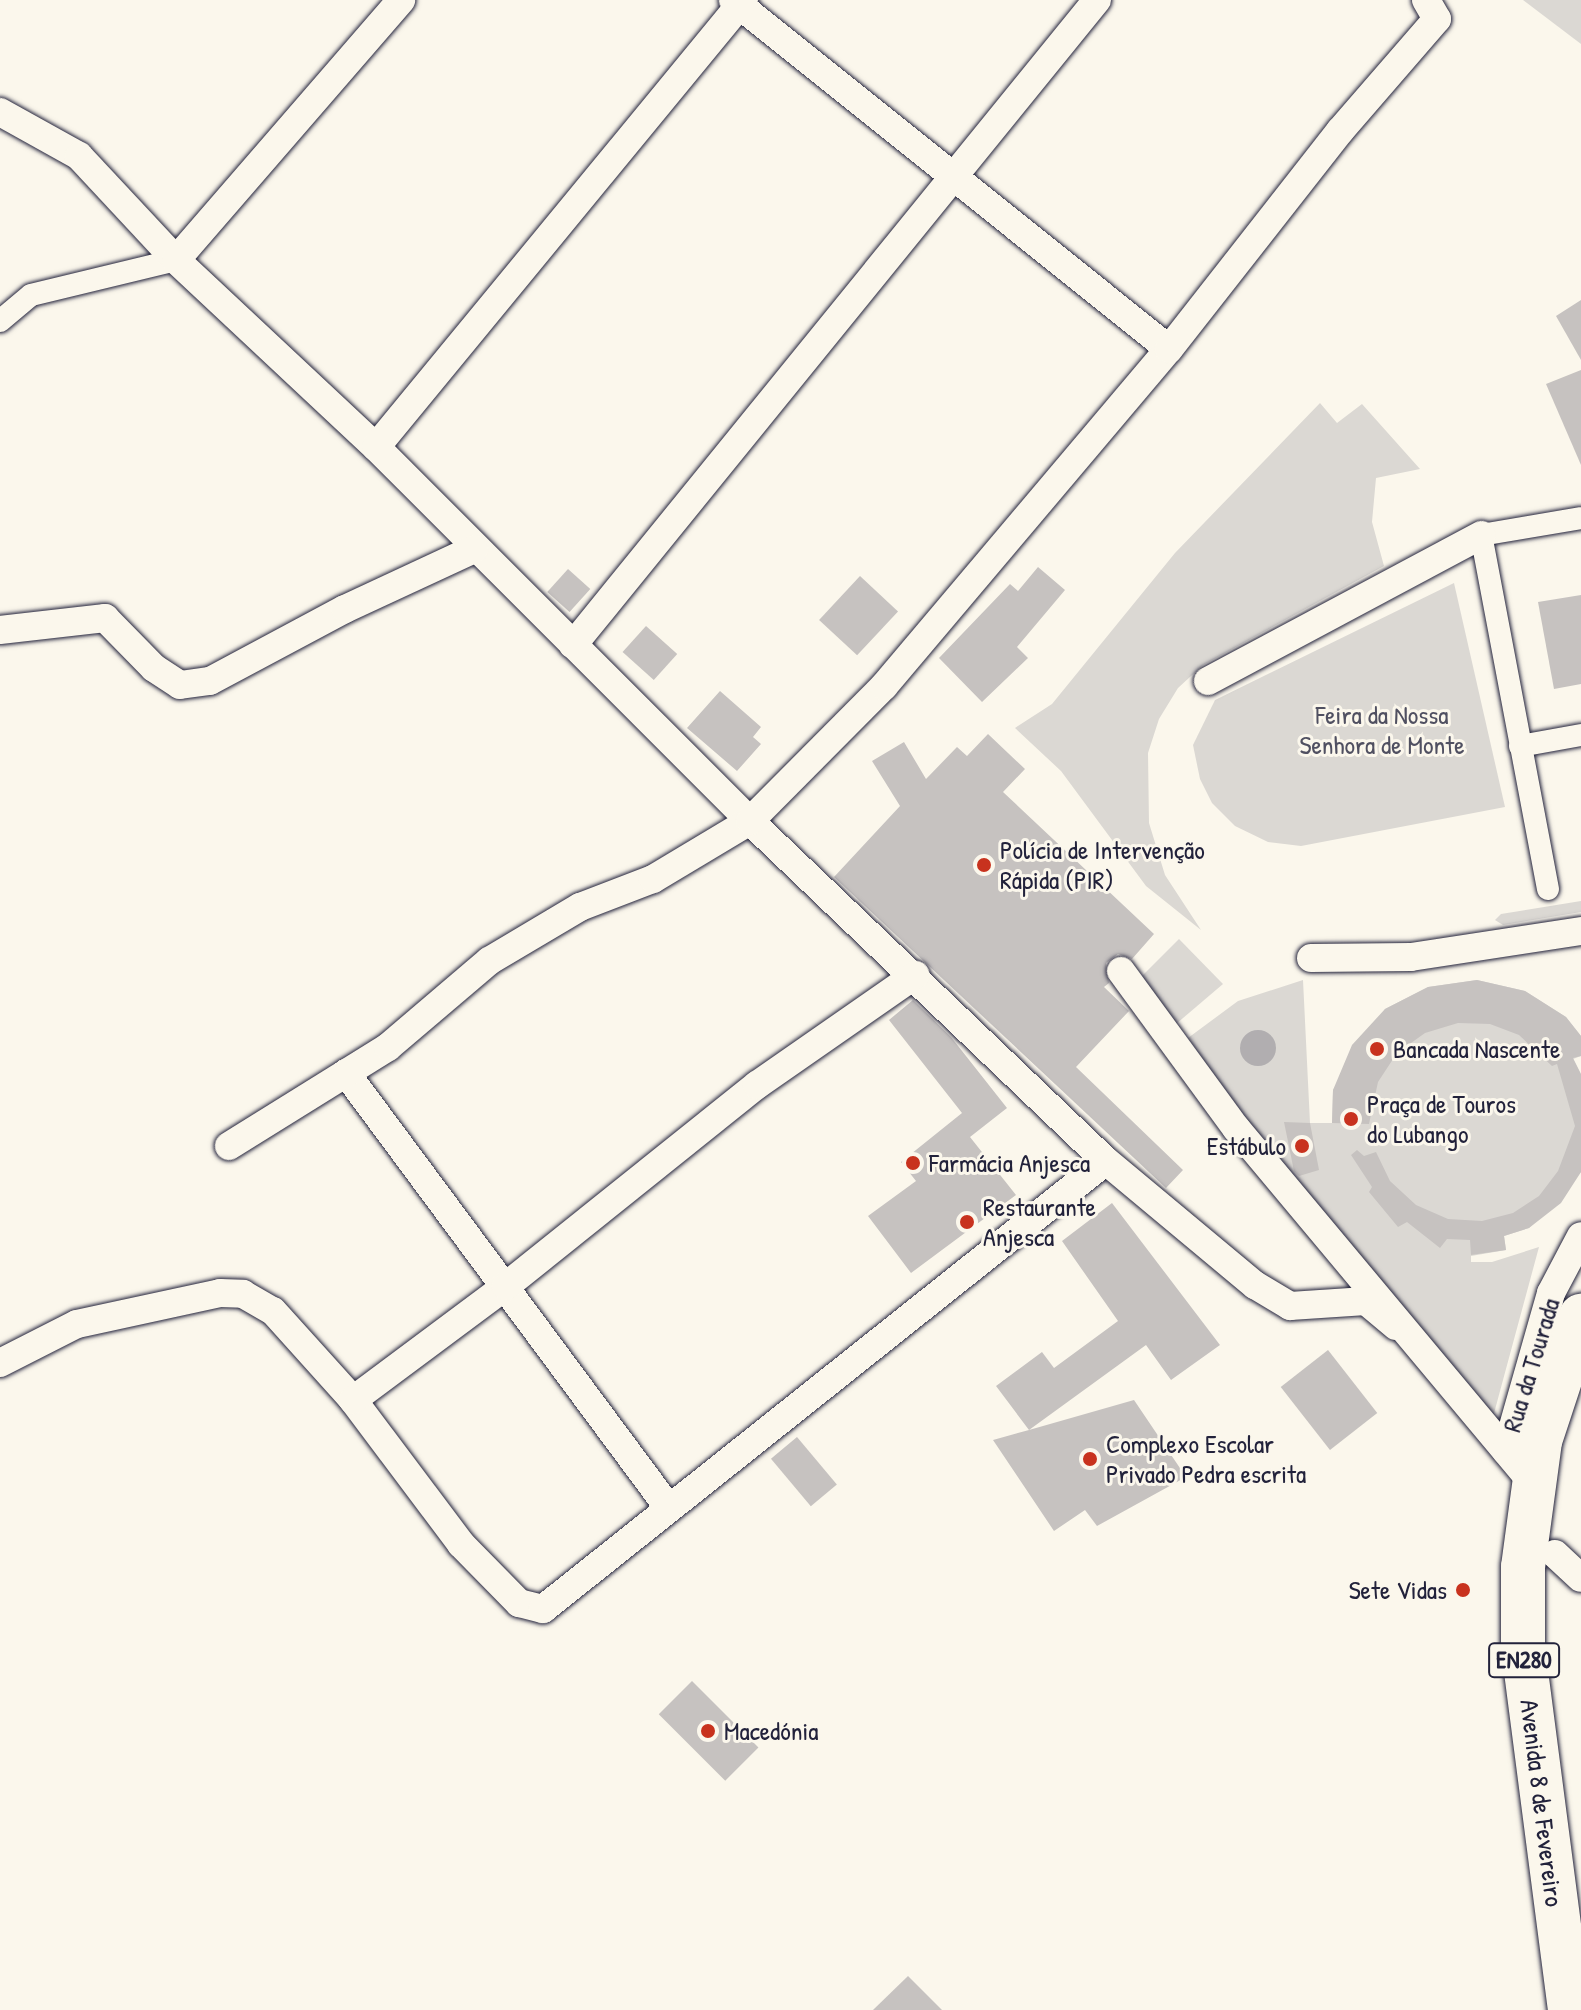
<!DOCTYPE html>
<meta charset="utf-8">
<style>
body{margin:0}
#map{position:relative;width:1581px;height:2010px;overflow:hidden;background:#fbf7ec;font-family:"Patrick Hand",sans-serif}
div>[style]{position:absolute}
.green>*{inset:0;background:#dbd8d3}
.water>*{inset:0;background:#b1aeb0}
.round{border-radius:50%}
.building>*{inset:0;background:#c6c2c0;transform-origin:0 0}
.roads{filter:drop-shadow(0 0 2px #22223b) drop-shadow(0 0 2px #22223b)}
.pedestrian>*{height:22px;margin:-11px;padding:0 11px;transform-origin:11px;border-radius:11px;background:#fbf7ec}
.minor>*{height:28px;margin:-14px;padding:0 14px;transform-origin:14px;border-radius:14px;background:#fbf7ec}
.primary>*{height:44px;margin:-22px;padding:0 22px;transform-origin:22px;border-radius:22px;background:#fbf7ec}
.dots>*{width:22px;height:22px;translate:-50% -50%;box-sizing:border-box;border:4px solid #fbf7ec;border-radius:50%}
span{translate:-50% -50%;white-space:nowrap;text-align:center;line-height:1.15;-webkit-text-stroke:6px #fbf7ec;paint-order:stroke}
.shield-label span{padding:2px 6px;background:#fbf7ec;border:2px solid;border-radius:6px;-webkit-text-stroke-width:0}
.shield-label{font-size:24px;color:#22223b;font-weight:700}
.park-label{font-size:26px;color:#505061}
.poi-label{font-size:26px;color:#22223b}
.left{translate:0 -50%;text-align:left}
.right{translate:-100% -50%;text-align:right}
.street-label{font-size:26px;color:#22223b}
</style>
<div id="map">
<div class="green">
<div style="clip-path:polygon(1523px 0,1581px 0,1581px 44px)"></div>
<div style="clip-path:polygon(1320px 403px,1337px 423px,1362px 404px,1420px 469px,1376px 478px,1372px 522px,1384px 566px,1203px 665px,1178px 688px,1159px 719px,1148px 753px,1149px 823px,1165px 875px,1201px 930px,1146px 886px,1061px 771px,1015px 728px,1052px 704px,1175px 553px)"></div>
<div style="clip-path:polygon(1454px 583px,1505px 807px,1301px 846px,1268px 842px,1235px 826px,1212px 803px,1200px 779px,1193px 745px,1215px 700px)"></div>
<div style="clip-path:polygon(1581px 901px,1581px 912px,1503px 925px,1495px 920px,1501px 914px)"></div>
<div style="clip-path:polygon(1179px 939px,1223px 984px,1176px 1024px,1139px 979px)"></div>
<div style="clip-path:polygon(1303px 980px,1310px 1123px,1332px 1123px,1333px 1090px,1385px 1009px,1428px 987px,1477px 980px,1525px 991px,1566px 1017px,1581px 1036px,1581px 1056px,1573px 1059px,1581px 1075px,1581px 1172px,1529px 1228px,1504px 1236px,1506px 1250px,1471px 1256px,1471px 1262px,1492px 1262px,1539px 1247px,1493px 1417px,1246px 1120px,1188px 1038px,1238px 1001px)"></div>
</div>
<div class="water">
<div class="round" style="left:1240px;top:1030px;width:36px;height:36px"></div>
</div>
<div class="building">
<div style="clip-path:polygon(1581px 300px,1581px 360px,1556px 316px)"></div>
<div style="clip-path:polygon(1581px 370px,1581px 465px,1546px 384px)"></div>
<div style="clip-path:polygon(1038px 567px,1065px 590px,1017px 647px,1028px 658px,982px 702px,939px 658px,1010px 584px,1018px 591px)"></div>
<div style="left:568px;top:569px;width:30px;height:31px;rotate:42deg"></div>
<div style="left:860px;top:576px;width:52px;height:60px;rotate:43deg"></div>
<div style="clip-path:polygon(1581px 595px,1581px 684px,1554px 689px,1538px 602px)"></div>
<div style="left:646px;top:626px;width:42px;height:35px;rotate:42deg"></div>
<div style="clip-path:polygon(720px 691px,761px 727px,753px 737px,761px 744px,737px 771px,687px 728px)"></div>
<div style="clip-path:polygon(988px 734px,1025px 769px,1003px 792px,1154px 934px,1132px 959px,1118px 954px,1106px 963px,1109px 983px,1104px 987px,1129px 1011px,1076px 1067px,1183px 1170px,1166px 1188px,834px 877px,900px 806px,872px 761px,904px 742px,926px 779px,957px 747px,967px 756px)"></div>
<div style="clip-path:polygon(1477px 980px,1525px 991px,1566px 1017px,1581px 1036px,1581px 1056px,1573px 1058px,1581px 1074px,1581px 1172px,1561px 1203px,1529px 1228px,1504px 1236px,1506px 1250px,1471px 1255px,1470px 1240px,1447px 1239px,1440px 1248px,1407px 1222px,1398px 1227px,1369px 1192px,1372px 1187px,1351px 1155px,1357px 1150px,1364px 1156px,1376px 1152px,1390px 1181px,1416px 1205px,1448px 1219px,1482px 1221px,1513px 1213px,1539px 1196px,1558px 1171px,1575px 1126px,1557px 1064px,1552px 1066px,1519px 1035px,1490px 1024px,1458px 1023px,1425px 1033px,1397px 1053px,1378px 1082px,1369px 1124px,1332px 1123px,1333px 1090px,1352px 1045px,1385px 1009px,1428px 987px)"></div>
<div style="clip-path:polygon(913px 1000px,951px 1037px,1007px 1108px,970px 1137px,1016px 1195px,911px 1273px,868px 1216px,916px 1181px,901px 1162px,962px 1113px,889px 1020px)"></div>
<div style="clip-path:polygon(1284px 1122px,1310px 1123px,1319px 1170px,1299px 1176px,1294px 1171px)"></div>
<div style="clip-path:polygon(1112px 1203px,1220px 1345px,1171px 1380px,1146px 1345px,1029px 1430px,1134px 1400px,1186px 1477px,1097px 1526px,1085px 1510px,1054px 1531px,993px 1440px,1029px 1430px,996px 1386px,1042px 1352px,1054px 1368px,1118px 1321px,1062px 1241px)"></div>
<div style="left:1328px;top:1350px;width:80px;height:60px;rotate:52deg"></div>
<div style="left:797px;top:1437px;width:62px;height:34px;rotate:50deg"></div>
<div style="left:692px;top:1681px;width:94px;height:47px;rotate:45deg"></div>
<div style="clip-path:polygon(908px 1976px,942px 2010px,873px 2010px)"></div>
</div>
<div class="roads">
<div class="pedestrian">
<div style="left:0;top:321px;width:40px;rotate:-40deg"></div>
<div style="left:31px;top:295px;width:149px;rotate:-13.6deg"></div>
<div style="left:1520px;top:746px;width:62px;rotate:-10.2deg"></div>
<div style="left:1548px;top:889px;width:360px;rotate:-100.7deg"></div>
<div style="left:1481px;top:535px;width:101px;rotate:-9.6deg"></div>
</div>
<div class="minor">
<div style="left:733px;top:0;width:558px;rotate:38.68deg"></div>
<div style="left:0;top:112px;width:90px;rotate:29.1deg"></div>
<div style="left:79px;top:156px;width:142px;rotate:47deg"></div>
<div style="left:176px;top:260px;width:274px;rotate:43.1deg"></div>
<div style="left:376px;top:447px;width:529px;rotate:45deg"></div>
<div style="left:750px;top:821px;width:492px;rotate:43.7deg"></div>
<div style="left:1106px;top:1161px;width:194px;rotate:39.8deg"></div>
<div style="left:1255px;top:1285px;width:41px;rotate:31deg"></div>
<div style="left:1290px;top:1306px;width:76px;rotate:-3.8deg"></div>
<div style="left:1366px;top:1301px;width:39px;rotate:40deg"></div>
<div style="left:176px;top:260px;width:344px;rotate:-49.1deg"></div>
<div style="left:376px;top:447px;width:579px;rotate:-50.54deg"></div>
<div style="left:0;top:630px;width:106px;rotate:-6.5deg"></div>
<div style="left:105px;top:618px;width:70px;rotate:45.6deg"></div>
<div style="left:154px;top:668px;width:31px;rotate:33deg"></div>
<div style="left:180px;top:685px;width:30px;rotate:-8deg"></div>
<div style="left:210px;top:681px;width:153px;rotate:-28.1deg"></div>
<div style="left:345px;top:609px;width:142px;rotate:-24.9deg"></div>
<div style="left:573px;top:645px;width:831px;rotate:-50.91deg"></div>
<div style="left:1208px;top:681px;width:310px;rotate:-28.1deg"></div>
<div style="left:1311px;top:958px;width:100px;rotate:-0.6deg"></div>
<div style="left:1411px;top:957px;width:172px;rotate:-8.7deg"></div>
<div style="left:1121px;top:971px;width:195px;rotate:53.8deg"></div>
<div style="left:1236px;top:1128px;width:461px;rotate:50.1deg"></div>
<div style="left:346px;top:1073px;width:540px;rotate:53.43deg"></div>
<div style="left:229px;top:1146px;width:187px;rotate:-31.9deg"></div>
<div style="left:388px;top:1047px;width:133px;rotate:-40.4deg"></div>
<div style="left:489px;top:961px;width:106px;rotate:-30.7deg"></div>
<div style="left:580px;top:907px;width:78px;rotate:-21deg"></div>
<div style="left:653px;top:879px;width:113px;rotate:-30.9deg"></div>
<div style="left:750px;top:821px;width:190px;rotate:-45.2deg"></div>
<div style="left:884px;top:686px;width:441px;rotate:-49.8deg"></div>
<div style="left:1169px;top:349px;width:277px;rotate:-51.9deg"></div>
<div style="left:1340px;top:131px;width:148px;rotate:-49.1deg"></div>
<div style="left:1437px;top:19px;width:22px;rotate:-120deg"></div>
<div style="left:0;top:1363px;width:86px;rotate:-26.9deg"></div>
<div style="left:77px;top:1324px;width:146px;rotate:-12.2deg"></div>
<div style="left:220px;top:1293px;width:23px;rotate:2deg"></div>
<div style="left:243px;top:1294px;width:34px;rotate:30deg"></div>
<div style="left:273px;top:1311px;width:120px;rotate:48deg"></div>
<div style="left:353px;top:1400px;width:180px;rotate:53.1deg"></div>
<div style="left:461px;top:1544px;width:83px;rotate:45.5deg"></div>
<div style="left:519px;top:1603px;width:25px;rotate:14deg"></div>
<div style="left:543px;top:1609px;width:719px;rotate:-38.51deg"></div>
<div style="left:353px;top:1400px;width:191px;rotate:-36.7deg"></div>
<div style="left:506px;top:1286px;width:322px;rotate:-38.7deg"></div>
<div style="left:757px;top:1085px;width:193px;rotate:-34.8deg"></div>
<div style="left:1506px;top:1451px;width:164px;rotate:-74.1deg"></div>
<div style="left:1551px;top:1293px;width:64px;rotate:-62.2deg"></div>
<div style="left:1555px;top:1554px;width:35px;rotate:43deg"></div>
</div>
<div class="primary">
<div style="left:1570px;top:2010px;width:364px;rotate:-97.4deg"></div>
<div style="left:1523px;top:1649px;width:82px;rotate:-90deg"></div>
<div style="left:1523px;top:1567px;width:127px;rotate:-82.3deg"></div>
<div style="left:1540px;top:1441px;width:132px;rotate:-71.8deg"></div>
</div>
</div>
<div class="dots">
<div style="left:984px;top:865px;background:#c8321e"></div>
<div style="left:1377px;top:1049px;background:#c8321e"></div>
<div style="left:1351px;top:1119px;background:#c8321e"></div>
<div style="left:1302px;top:1146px;background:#c8321e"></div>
<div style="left:913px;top:1163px;background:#c8321e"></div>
<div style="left:967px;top:1222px;background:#c8321e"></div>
<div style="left:1090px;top:1459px;background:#c8321e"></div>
<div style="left:1463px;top:1590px;background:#c8321e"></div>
<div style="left:708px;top:1731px;background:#c8321e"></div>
</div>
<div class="shield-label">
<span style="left:1524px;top:1660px">EN280</span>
</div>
<div class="park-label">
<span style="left:1382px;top:730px">Feira da Nossa<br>Senhora de Monte</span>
</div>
<div class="poi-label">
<span class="left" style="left:1000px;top:865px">Polícia de Intervenção<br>Rápida (PIR)</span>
<span class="left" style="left:1393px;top:1049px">Bancada Nascente</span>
<span class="left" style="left:1367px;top:1119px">Praça de Touros<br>do Lubango</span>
<span class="right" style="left:1286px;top:1146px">Estábulo</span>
<span class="left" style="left:929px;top:1163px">Farmácia Anjesca</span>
<span class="left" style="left:983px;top:1222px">Restaurante<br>Anjesca</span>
<span class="left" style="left:1106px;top:1459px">Complexo Escolar<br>Privado Pedra escrita</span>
<span class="right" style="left:1447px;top:1590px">Sete Vidas</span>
<span class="left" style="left:724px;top:1731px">Macedónia</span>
</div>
<div class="street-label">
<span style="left:1531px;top:1365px;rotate:-73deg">Rua da Tourada</span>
<span style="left:1542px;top:1803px;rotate:83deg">Avenida 8 de Fevereiro</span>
</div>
</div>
